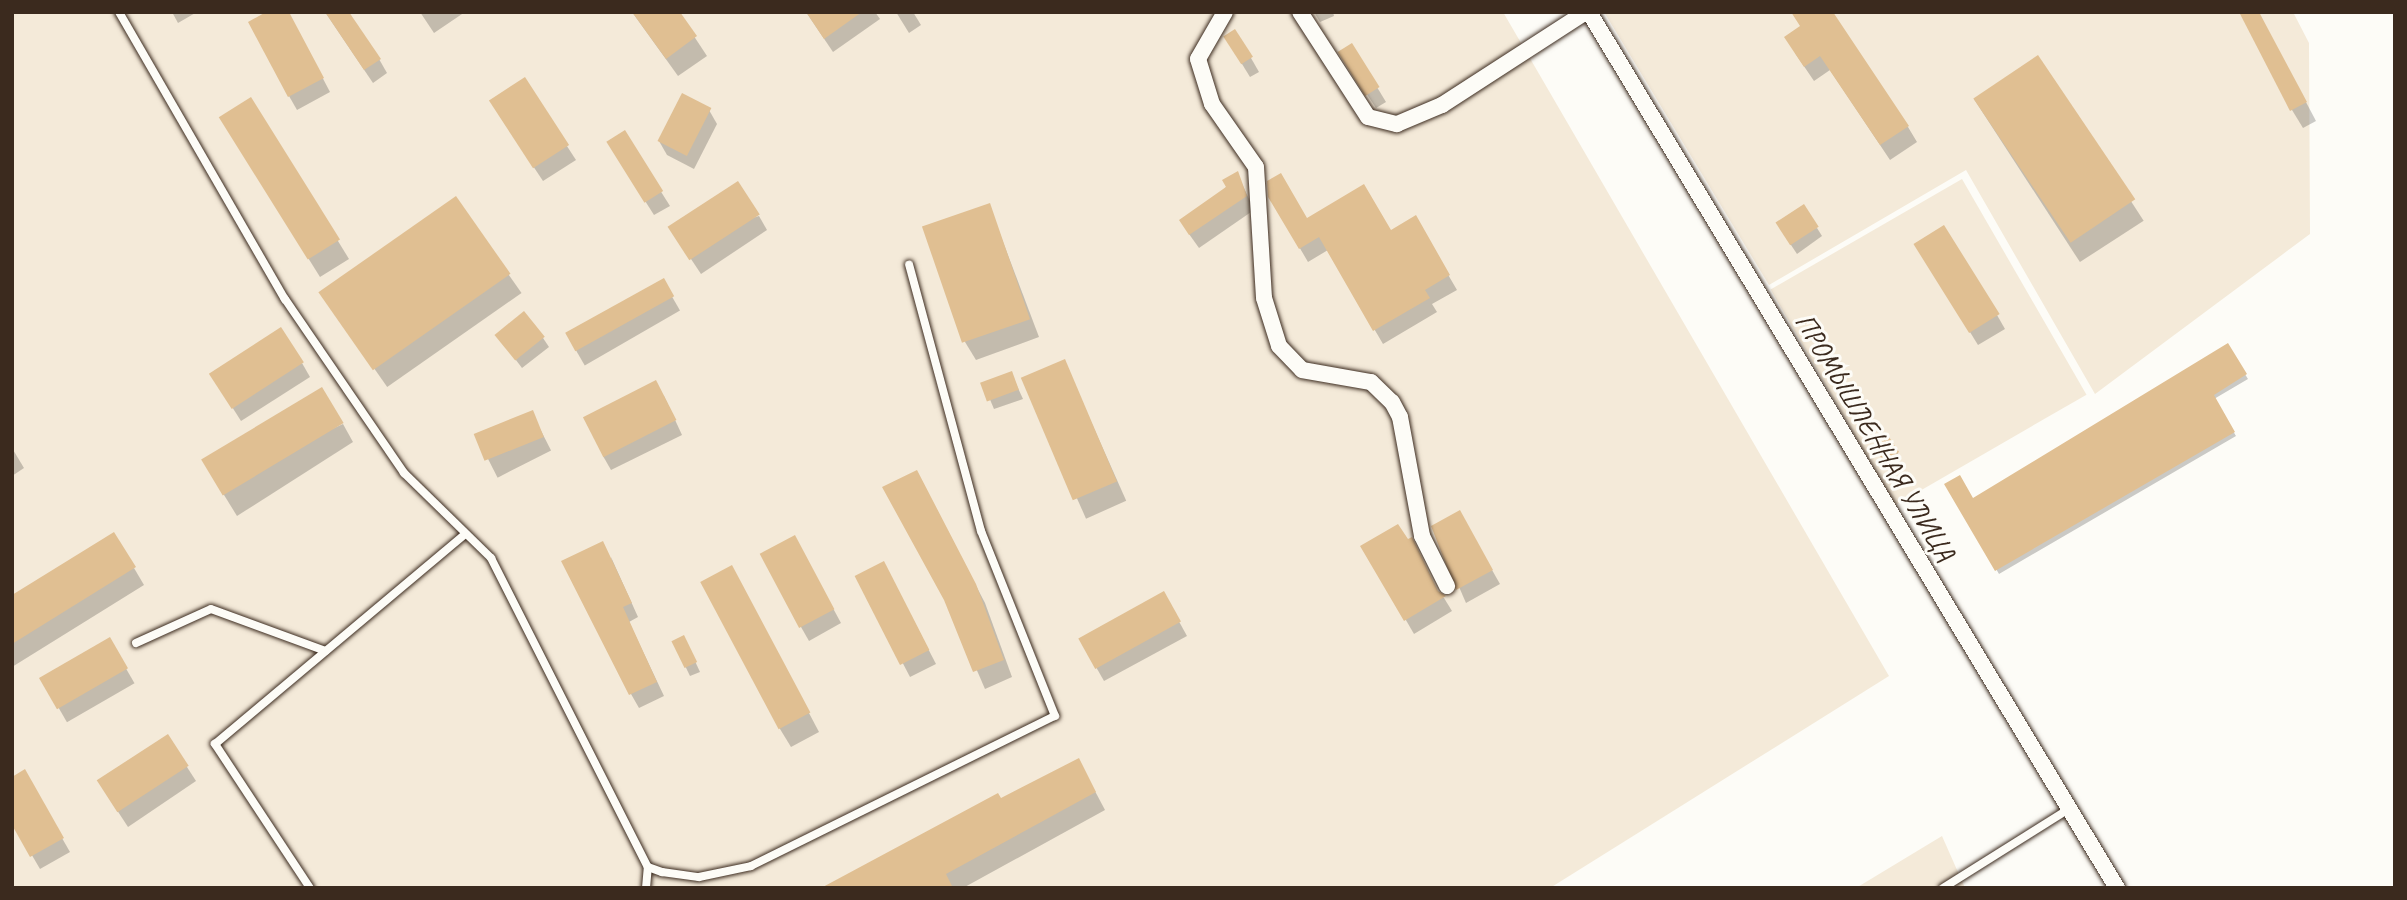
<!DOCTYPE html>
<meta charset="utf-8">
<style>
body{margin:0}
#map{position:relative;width:2407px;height:900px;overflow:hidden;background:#fdfcf7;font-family:Caveat,sans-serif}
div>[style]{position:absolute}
.built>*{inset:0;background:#f4ead9;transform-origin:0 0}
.shadow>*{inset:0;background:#0003;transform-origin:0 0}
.building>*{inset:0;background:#e0bf92;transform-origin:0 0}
.roads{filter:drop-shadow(0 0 2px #3b2a1e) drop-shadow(0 0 2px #3b2a1e)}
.service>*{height:8px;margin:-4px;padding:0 4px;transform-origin:4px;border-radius:4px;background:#fdfcf7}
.minor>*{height:16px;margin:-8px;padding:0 8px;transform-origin:8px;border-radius:8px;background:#fdfcf7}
span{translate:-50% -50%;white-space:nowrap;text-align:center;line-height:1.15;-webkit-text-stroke:6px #fdfcf7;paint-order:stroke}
.street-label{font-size:28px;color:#3b2a1e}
.frame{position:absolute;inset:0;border:14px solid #3b2a1e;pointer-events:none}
</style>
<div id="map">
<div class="built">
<div style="clip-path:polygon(12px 12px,1503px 12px,1889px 676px,1550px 888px,12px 888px)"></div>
<div style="clip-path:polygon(1604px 12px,2293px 12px,2309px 43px,2310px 234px,2095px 394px,1966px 170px,1769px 285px)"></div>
<div style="left:1962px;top:179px;width:249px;height:221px;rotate:60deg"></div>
<div style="clip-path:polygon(1942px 836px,1965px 888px,1856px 888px)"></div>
</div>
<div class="shadow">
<div style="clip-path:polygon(172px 12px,197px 12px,178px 23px)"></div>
<div style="clip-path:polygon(288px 12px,330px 92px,297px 110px,289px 96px)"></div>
<div style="clip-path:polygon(325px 12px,379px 59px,387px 73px,373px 83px)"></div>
<div style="clip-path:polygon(420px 12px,465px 12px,434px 33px)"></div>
<div style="clip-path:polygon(632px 12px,678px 12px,707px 56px,678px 76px)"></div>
<div style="clip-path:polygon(806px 12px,875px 12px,880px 19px,833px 52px)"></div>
<div style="clip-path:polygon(896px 12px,913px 12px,921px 25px,909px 33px)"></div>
<div style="clip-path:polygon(1314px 12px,1333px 12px,1334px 16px,1320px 22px)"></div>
<div style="clip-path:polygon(2258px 12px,2316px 121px,2303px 128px,2292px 110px)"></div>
<div style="clip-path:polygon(1802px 27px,1908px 127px,1917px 142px,1890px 160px,1830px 70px,1814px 81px,1795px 53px)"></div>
<div style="clip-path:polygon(1352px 46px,1386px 102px,1376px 108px,1348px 66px)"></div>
<div style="clip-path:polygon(1234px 51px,1251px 58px,1259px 72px,1250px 77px)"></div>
<div style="left:2038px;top:58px;width:194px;height:76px;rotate:57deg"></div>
<div style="clip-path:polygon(524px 80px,576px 160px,543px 181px,499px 115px)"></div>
<div style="clip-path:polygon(251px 99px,349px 259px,320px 277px,232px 136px)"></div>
<div style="clip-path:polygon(709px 110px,717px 124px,694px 169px,667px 155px,659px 141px)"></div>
<div style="clip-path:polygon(624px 133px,670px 206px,654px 215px,617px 157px)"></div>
<div style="clip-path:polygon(1237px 173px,1254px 210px,1199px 248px,1189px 234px)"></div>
<div style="clip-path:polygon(1270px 197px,1307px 220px,1390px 233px,1415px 218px,1457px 290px,1432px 304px,1437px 312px,1383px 344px,1328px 250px,1308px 262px)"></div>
<div style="left:455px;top:198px;width:116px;height:164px;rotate:55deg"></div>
<div style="clip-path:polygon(989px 205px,1039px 337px,976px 360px,965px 342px)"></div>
<div style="clip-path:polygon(759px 216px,767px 230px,701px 274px,679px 241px)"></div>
<div style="clip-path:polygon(1817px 228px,1822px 236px,1797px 254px,1783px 233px)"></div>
<div style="clip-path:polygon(1924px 258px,1997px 315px,2005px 329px,1978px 345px)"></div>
<div style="left:663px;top:281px;width:34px;height:110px;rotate:60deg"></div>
<div style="clip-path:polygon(497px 335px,543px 338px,549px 347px,522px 368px)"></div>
<div style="clip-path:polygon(2227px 345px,2248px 379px,2214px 399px,2236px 436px,1999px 574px,1947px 485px,1972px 500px)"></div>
<div style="left:1064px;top:361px;width:153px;height:44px;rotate:66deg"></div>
<div style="clip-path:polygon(302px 363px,310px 377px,241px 421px,220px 388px)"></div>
<div style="clip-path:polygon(1011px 373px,1023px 399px,994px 409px,983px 383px)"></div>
<div style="clip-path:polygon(664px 396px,682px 435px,611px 470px,603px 456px)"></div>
<div style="left:532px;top:413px;width:42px;height:60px;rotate:63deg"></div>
<div style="clip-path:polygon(343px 424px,353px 442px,237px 516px,216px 482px)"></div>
<div style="left:1889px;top:440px;width:20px;height:15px;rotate:57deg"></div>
<div style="clip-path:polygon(12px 448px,24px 468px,12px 476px)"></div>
<div style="clip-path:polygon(926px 489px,985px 603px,1012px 677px,985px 689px,946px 599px)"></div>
<div style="clip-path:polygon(1459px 512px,1500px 584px,1466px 603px,1433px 527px)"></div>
<div style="clip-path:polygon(1363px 546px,1444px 598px,1452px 611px,1414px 634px)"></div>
<div style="clip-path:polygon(802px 551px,841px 623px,809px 641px,801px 627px)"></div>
<div style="clip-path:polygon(611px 557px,638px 617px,629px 622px,664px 696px,639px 708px,631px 694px)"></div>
<div style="clip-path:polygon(134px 568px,144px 585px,12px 667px,12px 597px)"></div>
<div style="clip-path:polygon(858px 577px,891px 577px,936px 664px,910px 677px)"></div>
<div style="clip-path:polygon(742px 586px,819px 732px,791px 747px,780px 729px)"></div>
<div style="clip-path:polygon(1171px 607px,1187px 636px,1104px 681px,1096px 667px)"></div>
<div style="left:109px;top:639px;width:51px;height:78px;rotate:60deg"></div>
<div style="clip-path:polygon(673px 641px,688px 646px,700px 672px,690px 676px)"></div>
<div style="clip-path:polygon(167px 736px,196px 781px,128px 827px,107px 795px)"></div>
<div style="clip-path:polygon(24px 772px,70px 852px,40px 869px,12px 821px)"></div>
<div style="clip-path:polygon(1088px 778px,1105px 810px,963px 888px,825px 888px,1000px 800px)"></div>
</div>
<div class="building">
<div style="clip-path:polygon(266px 12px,289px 12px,324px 78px,288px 97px,248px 22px)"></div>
<div style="clip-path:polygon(325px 12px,349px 12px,381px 59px,364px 70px)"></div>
<div style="clip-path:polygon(632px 12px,680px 12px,697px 36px,666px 59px)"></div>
<div style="clip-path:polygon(806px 12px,862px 12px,824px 39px)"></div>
<div style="clip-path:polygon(1791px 12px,1833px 12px,1909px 126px,1880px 145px,1820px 56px,1804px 67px,1784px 37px,1800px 26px)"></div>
<div style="clip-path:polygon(2239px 12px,2259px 12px,2307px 102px,2290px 111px)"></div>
<div style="left:1235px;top:29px;width:33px;height:14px;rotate:57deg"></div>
<div style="left:1352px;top:43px;width:52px;height:17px;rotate:58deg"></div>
<div style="left:2038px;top:55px;width:174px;height:78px;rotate:56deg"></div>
<div style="left:525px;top:77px;width:81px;height:43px;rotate:57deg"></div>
<div style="left:682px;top:93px;width:33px;height:54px;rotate:27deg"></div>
<div style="left:251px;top:97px;width:168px;height:38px;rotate:58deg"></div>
<div style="left:625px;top:130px;width:72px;height:22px;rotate:58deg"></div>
<div style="clip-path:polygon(1238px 171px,1247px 196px,1189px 235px,1179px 220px,1226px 187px,1222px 180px)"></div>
<div style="clip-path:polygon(1281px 173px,1307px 218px,1364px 184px,1391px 230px,1416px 215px,1450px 275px,1425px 290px,1430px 298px,1373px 331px,1319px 237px,1299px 249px,1268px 197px,1267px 181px)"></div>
<div style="left:738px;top:181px;width:40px;height:84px;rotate:57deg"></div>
<div style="left:456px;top:196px;width:95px;height:168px;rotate:55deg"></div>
<div style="left:990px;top:203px;width:123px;height:72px;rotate:71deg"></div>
<div style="left:1804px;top:204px;width:27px;height:34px;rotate:57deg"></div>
<div style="left:1944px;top:225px;width:105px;height:36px;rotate:58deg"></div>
<div style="left:664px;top:278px;width:21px;height:113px;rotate:61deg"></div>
<div style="left:524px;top:311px;width:33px;height:38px;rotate:51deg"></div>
<div style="left:281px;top:327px;width:42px;height:86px;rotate:57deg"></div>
<div style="clip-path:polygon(2228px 343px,2247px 374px,2214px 395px,2235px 432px,1995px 571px,1944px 484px,1960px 475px,1973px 498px)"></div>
<div style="left:1065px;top:359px;width:133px;height:48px;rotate:67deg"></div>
<div style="left:1012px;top:371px;width:20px;height:34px;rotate:70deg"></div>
<div style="left:656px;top:380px;width:45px;height:82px;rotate:63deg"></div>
<div style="left:322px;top:387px;width:42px;height:141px;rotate:59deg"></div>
<div style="left:533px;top:410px;width:29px;height:64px;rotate:68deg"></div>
<div style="left:1889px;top:437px;width:18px;height:18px;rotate:56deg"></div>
<div style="clip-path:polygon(917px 470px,976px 584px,1004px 660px,973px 672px,944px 600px,882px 487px)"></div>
<div style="clip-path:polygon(1460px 510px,1493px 570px,1456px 590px,1431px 526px)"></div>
<div style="clip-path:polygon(1398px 524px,1408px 539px,1412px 537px,1438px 591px,1446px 596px,1404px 621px,1360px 546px)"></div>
<div style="clip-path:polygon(114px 532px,136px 567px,12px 644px,12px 595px)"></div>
<div style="left:795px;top:535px;width:84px;height:40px;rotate:62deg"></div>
<div style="clip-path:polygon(603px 541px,632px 603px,623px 607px,657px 682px,629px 695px,561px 561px)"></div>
<div style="left:884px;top:561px;width:100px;height:33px;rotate:63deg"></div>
<div style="left:732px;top:565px;width:167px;height:36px;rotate:62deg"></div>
<div style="left:1164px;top:591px;width:35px;height:98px;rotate:61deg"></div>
<div style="left:684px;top:635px;width:30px;height:14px;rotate:64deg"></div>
<div style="left:110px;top:637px;width:36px;height:82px;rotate:60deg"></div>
<div style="left:168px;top:734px;width:38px;height:85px;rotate:57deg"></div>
<div style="clip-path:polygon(1079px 758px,1096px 792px,946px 874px,953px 888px,821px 888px,998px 793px,1001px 798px)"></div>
<div style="clip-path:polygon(25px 769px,64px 838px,30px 857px,12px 825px,12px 777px)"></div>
</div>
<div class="roads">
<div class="service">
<div style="left:119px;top:12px;width:332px;rotate:60deg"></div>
<div style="left:285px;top:299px;width:211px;rotate:55.6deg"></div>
<div style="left:404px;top:473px;width:122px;rotate:44.3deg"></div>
<div style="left:491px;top:558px;width:347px;rotate:63.1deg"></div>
<div style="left:648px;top:867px;width:15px;rotate:20deg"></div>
<div style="left:662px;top:872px;width:37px;rotate:8deg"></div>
<div style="left:699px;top:877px;width:53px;rotate:-11.9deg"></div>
<div style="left:751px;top:866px;width:339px;rotate:-26.3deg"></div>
<div style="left:1055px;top:716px;width:199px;rotate:-111.8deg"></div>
<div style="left:981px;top:531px;width:276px;rotate:-105.1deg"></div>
<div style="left:136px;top:643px;width:82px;rotate:-24.4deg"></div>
<div style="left:211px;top:609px;width:122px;rotate:20.1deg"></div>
<div style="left:310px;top:888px;width:173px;rotate:-123.4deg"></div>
<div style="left:215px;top:744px;width:325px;rotate:-40deg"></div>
<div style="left:646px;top:888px;width:21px;rotate:-85deg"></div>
<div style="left:1943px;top:888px;width:149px;rotate:-32.1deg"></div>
</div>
<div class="minor">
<div style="left:1225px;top:12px;width:54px;rotate:119.9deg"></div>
<div style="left:1198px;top:59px;width:47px;rotate:72.7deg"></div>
<div style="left:1212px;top:104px;width:77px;rotate:55.1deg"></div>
<div style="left:1256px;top:167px;width:131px;rotate:86.5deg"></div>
<div style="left:1264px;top:298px;width:50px;rotate:72.6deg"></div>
<div style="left:1279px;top:346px;width:33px;rotate:46deg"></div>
<div style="left:1302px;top:370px;width:70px;rotate:9.9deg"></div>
<div style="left:1371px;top:382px;width:29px;rotate:44deg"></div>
<div style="left:1392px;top:402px;width:17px;rotate:62deg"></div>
<div style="left:1400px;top:417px;width:121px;rotate:79.5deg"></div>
<div style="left:1422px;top:536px;width:56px;rotate:63.4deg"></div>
<div style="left:1300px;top:12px;width:125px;rotate:57.1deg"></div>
<div style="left:1368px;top:117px;width:30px;rotate:14deg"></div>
<div style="left:1397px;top:124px;width:49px;rotate:-22.9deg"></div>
<div style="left:1442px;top:105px;width:171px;rotate:-32.9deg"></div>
<div style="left:1589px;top:12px;width:1023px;rotate:58.92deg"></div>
</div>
</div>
<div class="street-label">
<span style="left:1875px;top:437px;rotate:59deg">ПРОМЫШЛЕННАЯ УЛИЦА</span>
</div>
<div class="frame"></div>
</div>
